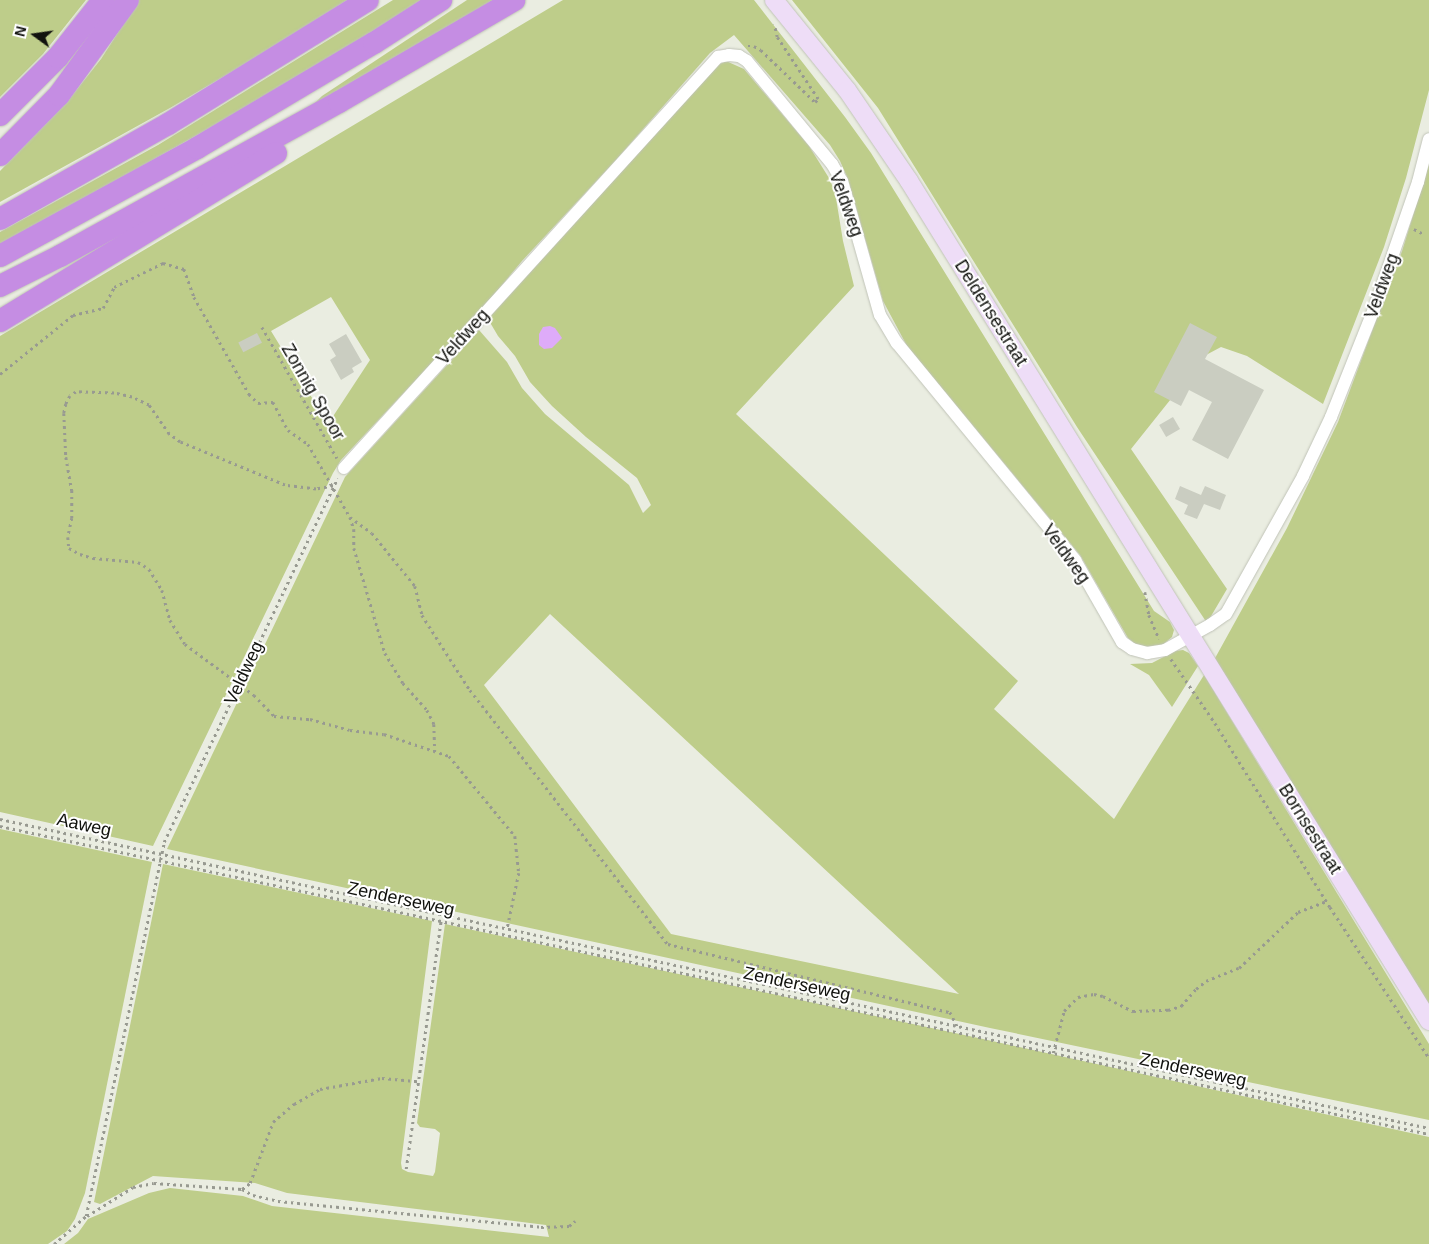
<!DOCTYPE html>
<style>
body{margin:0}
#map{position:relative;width:1429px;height:1244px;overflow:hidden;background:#eaede1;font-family:Helvetica,sans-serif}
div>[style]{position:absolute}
.green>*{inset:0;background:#becd8a}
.water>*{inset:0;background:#deabf9}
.building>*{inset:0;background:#cacdc1;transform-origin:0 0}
.path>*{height:2.5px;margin-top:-1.25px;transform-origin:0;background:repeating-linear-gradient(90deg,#989a91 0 2.5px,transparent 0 6.5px)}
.roads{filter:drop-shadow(0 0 1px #c0c3b7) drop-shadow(0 0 1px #c0c3b7)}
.street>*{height:12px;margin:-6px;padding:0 6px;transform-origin:6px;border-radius:6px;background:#fff}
.secondary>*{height:18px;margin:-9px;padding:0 9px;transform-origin:9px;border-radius:9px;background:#eeddf7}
.highway>*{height:22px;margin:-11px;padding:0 11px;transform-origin:11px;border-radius:11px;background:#c58de3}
span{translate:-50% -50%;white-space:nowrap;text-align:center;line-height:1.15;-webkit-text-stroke:4px #fff;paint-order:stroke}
.street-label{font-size:18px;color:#11120e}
.north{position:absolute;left:10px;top:10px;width:50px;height:50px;-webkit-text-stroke:4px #fff;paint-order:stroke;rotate:284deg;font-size:14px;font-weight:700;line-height:20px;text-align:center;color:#11120e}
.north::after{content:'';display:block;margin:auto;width:18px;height:22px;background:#11120e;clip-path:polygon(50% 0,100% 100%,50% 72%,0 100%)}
</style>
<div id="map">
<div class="green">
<div style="clip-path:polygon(0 0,86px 0,43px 54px,0 97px)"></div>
<div style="clip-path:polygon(139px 0,347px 0,267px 51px,170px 108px,0 202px,0 171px,67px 102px,101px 59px)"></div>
<div style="clip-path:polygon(393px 0,421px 0,339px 55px,0 246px,0 232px,158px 145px)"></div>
<div style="clip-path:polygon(467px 0,499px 0,312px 106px,322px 96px)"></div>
<div style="clip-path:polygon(evenodd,563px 0,754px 0,845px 117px,871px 153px,1154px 611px,1170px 622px,1174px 630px,1172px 637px,1160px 647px,1148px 648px,1138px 646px,1128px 638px,1080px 555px,907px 346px,883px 301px,848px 179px,840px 161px,830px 145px,734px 35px,710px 53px,615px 161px,522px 261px,482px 309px,341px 460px,333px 473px,153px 846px,0 812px,0 336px,563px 0,331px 297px,370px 360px,328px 424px,271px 331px,331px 297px)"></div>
<div style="clip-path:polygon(792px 0,1429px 0,1429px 90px,1406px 178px,1384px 247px,1323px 404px,1247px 356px,1221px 347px,1206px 355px,1131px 449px,1227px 589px,1207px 623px,1077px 427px,878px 108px)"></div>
<div style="clip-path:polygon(evenodd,726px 61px,744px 69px,809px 146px,829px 178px,835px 192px,843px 241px,854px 286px,736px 414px,1018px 681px,994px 709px,1114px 819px,1204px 675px,1429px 1044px,1429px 1120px,990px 1028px,167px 849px,345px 477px,479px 330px,507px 362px,522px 388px,545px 414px,629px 485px,643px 513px,651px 505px,637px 478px,586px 437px,552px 406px,530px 382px,515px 356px,498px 336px,488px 319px,718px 65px,726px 61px,550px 614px,959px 994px,671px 934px,484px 685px,550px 614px)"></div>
<div style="clip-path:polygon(1429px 164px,1429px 1008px,1214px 660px,1287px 528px,1338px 422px,1402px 251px)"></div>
<div style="clip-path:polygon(1183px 650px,1189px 653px,1198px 666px,1172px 707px,1149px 675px,1130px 664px,1152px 663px,1175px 651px)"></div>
<div style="clip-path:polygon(0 829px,152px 862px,85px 1193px,75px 1219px,67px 1231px,48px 1244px,0 1244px)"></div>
<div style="clip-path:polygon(163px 864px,432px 921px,401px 1163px,402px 1169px,408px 1172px,433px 1176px,435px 1172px,440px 1133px,435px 1129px,420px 1127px,417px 1123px,445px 924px,983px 1039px,1429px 1137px,1429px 1244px,64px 1244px,78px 1233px,88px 1219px,149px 1193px,170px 1188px,243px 1196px,272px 1206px,549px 1237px,546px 1225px,287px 1193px,255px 1183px,153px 1176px,100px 1204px,94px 1202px)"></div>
</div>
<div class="water">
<div style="clip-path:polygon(550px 326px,555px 328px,562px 338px,552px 348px,544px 349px,539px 345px,539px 334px,543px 327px)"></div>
</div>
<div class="building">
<div style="clip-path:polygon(1190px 323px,1217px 337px,1205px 359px,1264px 390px,1228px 459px,1192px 440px,1212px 402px,1189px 390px,1181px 406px,1154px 392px)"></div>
<div style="left:257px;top:333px;width:11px;height:21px;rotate:63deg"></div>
<div style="clip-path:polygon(346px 334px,362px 362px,352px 368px,354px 372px,341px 380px,330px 360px,336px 356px,329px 344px)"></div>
<div style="left:1173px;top:417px;width:14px;height:16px;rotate:60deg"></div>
<div style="clip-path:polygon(1180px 486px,1201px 495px,1205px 486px,1226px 495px,1220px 510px,1204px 504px,1197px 519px,1184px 514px,1188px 505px,1175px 499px)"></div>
</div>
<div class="path">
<div style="left:748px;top:46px;width:6px"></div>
<div style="left:754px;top:46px;width:8px;rotate:30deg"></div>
<div style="left:761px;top:50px;width:75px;rotate:43.9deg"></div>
<div style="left:815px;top:102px;width:4px;rotate:-45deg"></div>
<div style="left:818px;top:99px;width:74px;rotate:-123.5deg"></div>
<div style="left:777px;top:37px;width:13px;rotate:-103deg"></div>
<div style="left:1414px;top:229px;width:11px;rotate:27deg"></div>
<div style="left:262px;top:327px;width:151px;rotate:60.2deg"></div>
<div style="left:0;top:374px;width:94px;rotate:-38.9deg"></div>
<div style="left:73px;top:315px;width:31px;rotate:-13deg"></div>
<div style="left:103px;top:308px;width:24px;rotate:-62deg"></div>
<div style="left:114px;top:287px;width:55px;rotate:-26.1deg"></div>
<div style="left:163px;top:263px;width:22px;rotate:16deg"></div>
<div style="left:184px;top:269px;width:30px;rotate:70deg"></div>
<div style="left:194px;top:297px;width:112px;rotate:60.4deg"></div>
<div style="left:249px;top:394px;width:13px;rotate:45deg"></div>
<div style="left:258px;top:403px;width:15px;rotate:-4deg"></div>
<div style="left:273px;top:402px;width:32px;rotate:62deg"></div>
<div style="left:288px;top:430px;width:24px;rotate:35deg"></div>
<div style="left:308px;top:444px;width:84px;rotate:60.1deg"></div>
<div style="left:350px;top:517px;width:13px;rotate:72deg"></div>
<div style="left:354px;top:529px;width:19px;rotate:90deg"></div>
<div style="left:354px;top:548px;width:109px;rotate:73.6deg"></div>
<div style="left:385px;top:653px;width:35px;rotate:59deg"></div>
<div style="left:403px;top:683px;width:36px;rotate:48deg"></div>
<div style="left:427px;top:710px;width:16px;rotate:63deg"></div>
<div style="left:434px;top:724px;width:27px;rotate:88deg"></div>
<div style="left:333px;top:486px;width:17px;rotate:170deg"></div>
<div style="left:316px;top:489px;width:31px;rotate:-173deg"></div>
<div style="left:285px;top:485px;width:113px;rotate:-157.7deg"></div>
<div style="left:180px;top:442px;width:14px;rotate:-144deg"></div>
<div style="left:169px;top:434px;width:35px;rotate:-125deg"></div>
<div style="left:149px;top:405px;width:19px;rotate:-155deg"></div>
<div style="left:132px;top:397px;width:18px;rotate:-167deg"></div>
<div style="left:114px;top:393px;width:38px;rotate:-178deg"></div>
<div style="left:76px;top:392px;width:7px;rotate:146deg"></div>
<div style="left:70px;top:396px;width:9px;rotate:117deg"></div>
<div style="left:66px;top:404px;width:9px;rotate:103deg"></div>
<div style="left:64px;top:413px;width:44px;rotate:87.4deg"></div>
<div style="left:66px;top:457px;width:34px;rotate:80deg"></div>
<div style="left:72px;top:490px;width:28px;rotate:90deg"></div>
<div style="left:72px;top:518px;width:19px;rotate:102deg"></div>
<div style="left:68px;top:537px;width:11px;rotate:85deg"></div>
<div style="left:69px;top:548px;width:13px;rotate:29deg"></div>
<div style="left:80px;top:554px;width:14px;rotate:17deg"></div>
<div style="left:93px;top:558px;width:45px;rotate:5.1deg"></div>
<div style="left:138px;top:562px;width:13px;rotate:32deg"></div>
<div style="left:149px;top:569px;width:25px;rotate:58deg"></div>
<div style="left:162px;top:590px;width:31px;rotate:75deg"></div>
<div style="left:170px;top:620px;width:28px;rotate:58deg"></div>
<div style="left:185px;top:644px;width:86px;rotate:36.5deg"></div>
<div style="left:254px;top:695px;width:29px;rotate:46deg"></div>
<div style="left:274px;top:716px;width:36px;rotate:5deg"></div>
<div style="left:310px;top:719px;width:41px;rotate:15.4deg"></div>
<div style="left:350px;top:730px;width:34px;rotate:7deg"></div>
<div style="left:384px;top:734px;width:69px;rotate:18.7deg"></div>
<div style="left:449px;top:756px;width:104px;rotate:50.5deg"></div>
<div style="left:515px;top:836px;width:37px;rotate:84deg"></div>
<div style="left:519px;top:873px;width:58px;rotate:101.9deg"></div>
<div style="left:350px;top:517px;width:27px;rotate:36deg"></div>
<div style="left:372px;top:533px;width:68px;rotate:50.9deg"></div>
<div style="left:415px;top:586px;width:30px;rotate:76deg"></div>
<div style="left:422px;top:615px;width:89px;rotate:57.4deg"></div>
<div style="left:470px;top:690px;width:322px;rotate:52.1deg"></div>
<div style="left:668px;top:944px;width:290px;rotate:13.6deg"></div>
<div style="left:950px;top:1012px;width:18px;rotate:63deg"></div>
<div style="left:1145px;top:592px;width:23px;rotate:80deg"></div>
<div style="left:1149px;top:615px;width:26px;rotate:67deg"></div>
<div style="left:1171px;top:659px;width:78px;rotate:55.5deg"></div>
<div style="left:1215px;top:723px;width:217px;rotate:58deg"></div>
<div style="left:1330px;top:907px;width:181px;rotate:56.7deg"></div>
<div style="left:0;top:819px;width:1462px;rotate:12.2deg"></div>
<div style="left:0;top:826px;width:1462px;rotate:12.16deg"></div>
<div style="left:1053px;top:1053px;width:43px;rotate:-75.3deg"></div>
<div style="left:1064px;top:1011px;width:20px;rotate:-45deg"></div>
<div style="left:1078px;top:997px;width:16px;rotate:-11deg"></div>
<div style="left:1094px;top:994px;width:9px;rotate:13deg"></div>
<div style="left:1103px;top:996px;width:34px;rotate:27deg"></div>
<div style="left:1133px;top:1011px;width:35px;rotate:-2deg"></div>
<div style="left:1168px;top:1010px;width:14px;rotate:-17deg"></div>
<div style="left:1181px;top:1006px;width:23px;rotate:-49deg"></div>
<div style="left:1196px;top:989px;width:13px;rotate:-39deg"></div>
<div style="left:1206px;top:981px;width:35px;rotate:-22deg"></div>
<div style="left:1239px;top:968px;width:81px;rotate:-43.5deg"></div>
<div style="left:1298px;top:912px;width:30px;rotate:-21deg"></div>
<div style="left:406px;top:1169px;width:251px;rotate:-82deg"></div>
<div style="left:242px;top:1189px;width:13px;rotate:29deg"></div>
<div style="left:253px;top:1195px;width:26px;rotate:13deg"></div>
<div style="left:278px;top:1201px;width:264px;rotate:5.6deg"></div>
<div style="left:541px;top:1227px;width:28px;rotate:-2deg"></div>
<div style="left:569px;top:1226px;width:8px;rotate:-40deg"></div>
<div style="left:87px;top:1216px;width:54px;rotate:-32.2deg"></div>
<div style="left:133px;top:1187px;width:21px;rotate:-11deg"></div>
<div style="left:154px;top:1183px;width:88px;rotate:3.9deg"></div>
<div style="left:242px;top:1189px;width:10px;rotate:-37deg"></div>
<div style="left:250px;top:1183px;width:65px;rotate:-69.3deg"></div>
<div style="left:273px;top:1122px;width:28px;rotate:-41deg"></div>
<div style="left:294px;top:1104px;width:30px;rotate:-30deg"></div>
<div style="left:320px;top:1089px;width:63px;rotate:-10.1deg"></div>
<div style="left:382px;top:1078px;width:36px;rotate:5deg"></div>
<div style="left:54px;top:1244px;width:43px;rotate:-41.2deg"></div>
<div style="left:86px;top:1216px;width:382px;rotate:-78.2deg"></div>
<div style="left:164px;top:842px;width:403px;rotate:-64.5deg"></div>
</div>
<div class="roads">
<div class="street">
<div style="left:344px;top:468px;width:556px;rotate:-47.7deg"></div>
<div style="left:718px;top:57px;width:11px;rotate:-10deg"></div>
<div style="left:729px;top:55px;width:10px;rotate:6deg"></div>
<div style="left:739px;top:56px;width:9px;rotate:32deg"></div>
<div style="left:747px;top:61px;width:134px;rotate:50.5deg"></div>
<div style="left:832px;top:164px;width:20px;rotate:60deg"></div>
<div style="left:842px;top:181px;width:139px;rotate:74.2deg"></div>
<div style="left:880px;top:315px;width:33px;rotate:59deg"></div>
<div style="left:897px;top:343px;width:281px;rotate:50.6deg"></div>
<div style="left:1075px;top:560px;width:95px;rotate:60.2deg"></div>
<div style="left:1122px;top:642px;width:12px;rotate:35deg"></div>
<div style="left:1132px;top:649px;width:16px;rotate:15deg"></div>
<div style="left:1147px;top:653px;width:18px;rotate:-9deg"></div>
<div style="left:1165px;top:650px;width:51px;rotate:-29.1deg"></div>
<div style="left:1210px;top:625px;width:19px;rotate:-35deg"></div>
<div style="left:1226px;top:614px;width:158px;rotate:-60.8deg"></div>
<div style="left:1303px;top:476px;width:65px;rotate:-64.6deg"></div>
<div style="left:1331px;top:417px;width:116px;rotate:-68.3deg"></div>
<div style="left:1374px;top:309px;width:134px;rotate:-70.9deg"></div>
<div style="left:1418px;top:182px;width:44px;rotate:-75.7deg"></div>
</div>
<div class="secondary">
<div style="left:774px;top:0;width:116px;rotate:51deg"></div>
<div style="left:847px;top:90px;width:110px;rotate:55.7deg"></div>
<div style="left:909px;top:181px;width:988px;rotate:58.24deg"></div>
</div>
<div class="highway">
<div style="left:0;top:115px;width:82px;rotate:-45deg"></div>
<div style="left:58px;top:57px;width:73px;rotate:-51.7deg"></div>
<div style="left:0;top:155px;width:84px;rotate:-45.5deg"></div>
<div style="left:59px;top:95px;width:117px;rotate:-54deg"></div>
<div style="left:0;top:219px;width:193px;rotate:-29.5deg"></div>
<div style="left:168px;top:124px;width:235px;rotate:-31.8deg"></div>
<div style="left:0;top:256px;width:225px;rotate:-28.7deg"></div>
<div style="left:197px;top:148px;width:206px;rotate:-30.7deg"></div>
<div style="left:374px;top:43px;width:80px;rotate:-32.7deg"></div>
<div style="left:0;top:286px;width:67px;rotate:-26.6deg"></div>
<div style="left:60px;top:256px;width:319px;rotate:-28.9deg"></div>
<div style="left:339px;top:102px;width:203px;rotate:-30.2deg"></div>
<div style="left:0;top:321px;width:323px;rotate:-31.3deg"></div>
</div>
</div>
<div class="street-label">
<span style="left:846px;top:204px;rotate:70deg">Veldweg</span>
<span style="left:1382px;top:286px;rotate:-70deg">Veldweg</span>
<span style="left:991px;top:313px;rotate:58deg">Deldensestraat</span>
<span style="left:463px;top:337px;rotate:-48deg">Veldweg</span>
<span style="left:313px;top:392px;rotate:60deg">Zonnig Spoor</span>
<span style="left:1066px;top:554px;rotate:54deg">Veldweg</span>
<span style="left:244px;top:673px;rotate:-65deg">Veldweg</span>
<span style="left:84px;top:825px;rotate:12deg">Aaweg</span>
<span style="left:1310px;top:829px;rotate:58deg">Bornsestraat</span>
<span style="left:401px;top:899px;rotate:12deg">Zenderseweg</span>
<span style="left:797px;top:984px;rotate:12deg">Zenderseweg</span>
<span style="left:1193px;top:1070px;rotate:12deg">Zenderseweg</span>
</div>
<div class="north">N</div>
</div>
